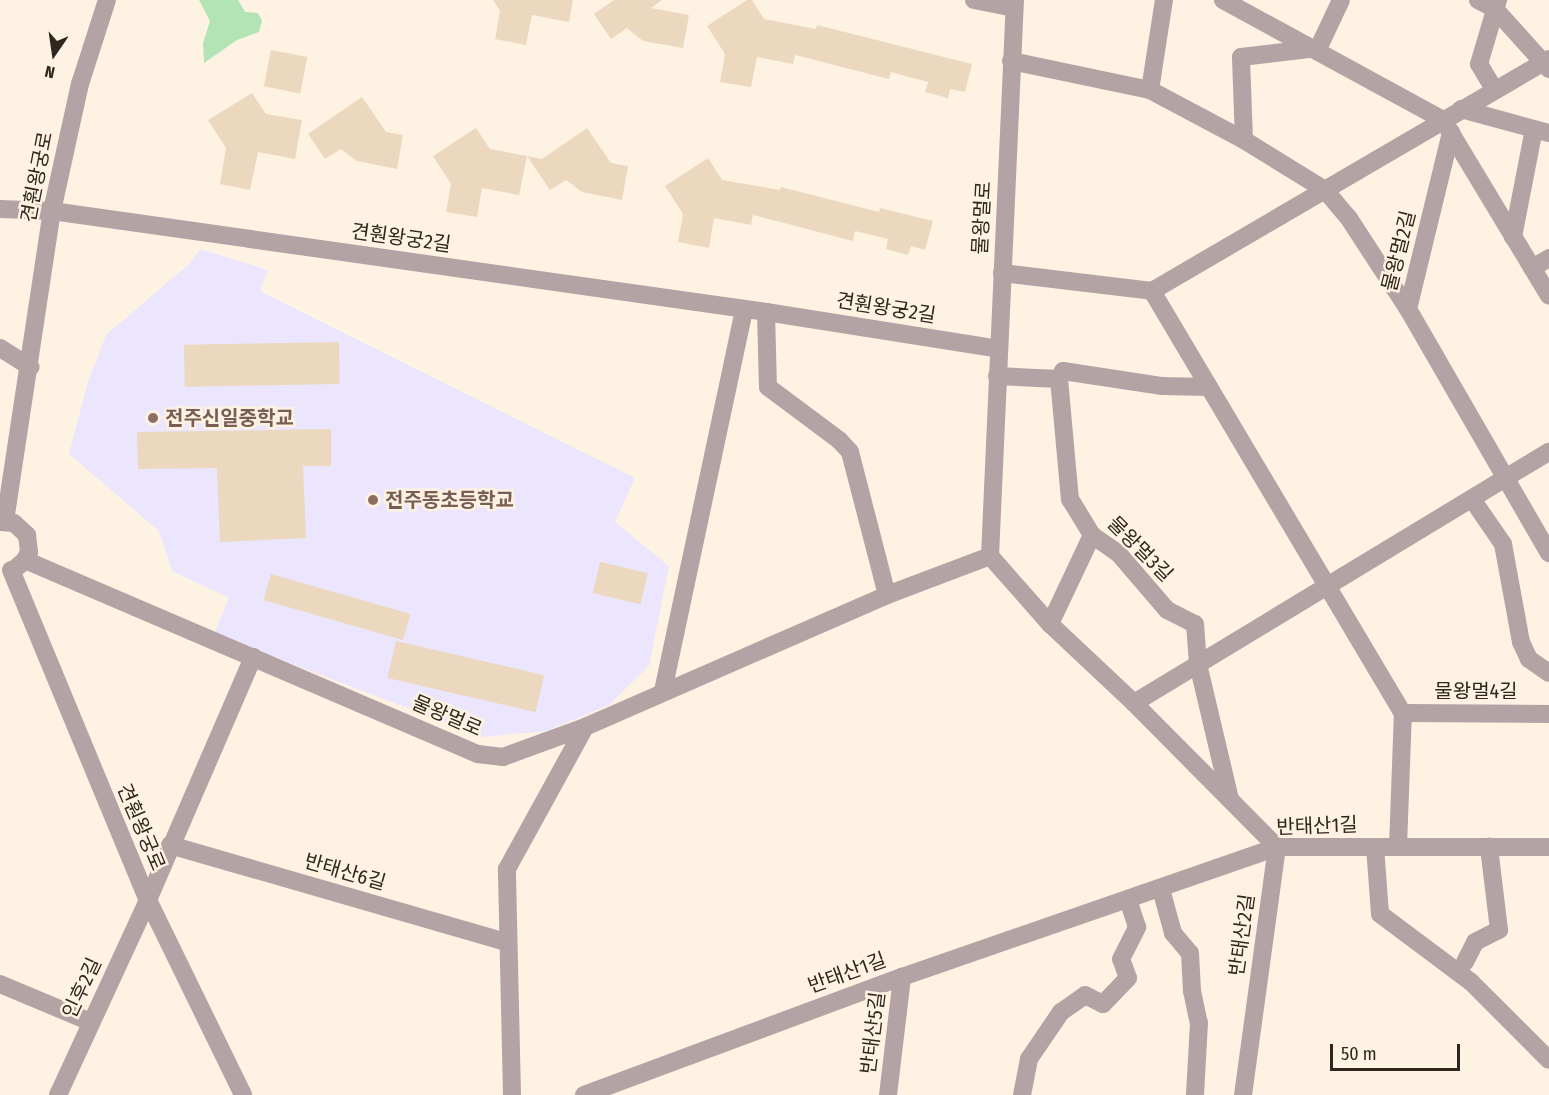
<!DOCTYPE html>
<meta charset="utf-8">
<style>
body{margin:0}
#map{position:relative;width:1549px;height:1095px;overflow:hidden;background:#fef2e2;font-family:"Fira Sans Condensed","Noto Sans KR",sans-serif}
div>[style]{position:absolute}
.education>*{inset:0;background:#ebe6fd}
.green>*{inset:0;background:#b3e4b5}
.building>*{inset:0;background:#ebd8be;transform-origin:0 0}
.minor>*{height:18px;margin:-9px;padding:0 9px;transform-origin:9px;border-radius:9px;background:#b3a3a4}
.dots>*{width:16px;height:16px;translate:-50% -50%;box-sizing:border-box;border:3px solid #fef2e2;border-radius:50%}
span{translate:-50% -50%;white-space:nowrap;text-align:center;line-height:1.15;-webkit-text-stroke:5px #fef2e2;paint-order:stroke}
.street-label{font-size:20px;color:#2e271d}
.education-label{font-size:20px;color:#785e54;font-weight:700}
.left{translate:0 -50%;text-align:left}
.north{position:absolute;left:24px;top:24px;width:60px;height:60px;-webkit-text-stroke:4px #fef2e2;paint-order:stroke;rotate:193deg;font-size:16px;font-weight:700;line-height:24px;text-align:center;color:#2e271d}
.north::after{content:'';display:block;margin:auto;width:21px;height:27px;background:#2e271d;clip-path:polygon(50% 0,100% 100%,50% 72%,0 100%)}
.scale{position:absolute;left:1330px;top:1044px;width:130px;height:27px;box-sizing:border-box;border:3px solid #2e271d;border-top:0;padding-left:8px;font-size:18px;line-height:21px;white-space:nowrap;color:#2e271d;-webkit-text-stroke:4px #fef2e2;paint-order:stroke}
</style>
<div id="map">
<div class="education">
<div style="clip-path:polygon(200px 249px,268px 270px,260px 291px,635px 478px,615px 522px,669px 566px,649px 666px,609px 705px,546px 731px,483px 737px,214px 634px,229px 598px,172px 571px,159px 531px,69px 454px,88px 382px,106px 335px,189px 264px)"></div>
</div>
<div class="green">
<div style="clip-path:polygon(199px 0,238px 0,245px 12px,258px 13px,262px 21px,259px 32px,237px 40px,204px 63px,203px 43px,210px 21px)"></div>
</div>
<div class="building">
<div style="clip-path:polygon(493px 0,573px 0,569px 22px,532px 15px,526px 45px,495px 39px,500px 11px)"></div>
<div style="clip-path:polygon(614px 0,662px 0,651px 8px,689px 15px,683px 48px,643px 41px,627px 28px,611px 39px,594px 14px)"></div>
<div style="clip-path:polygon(747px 0,752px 0,764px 19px,816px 29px,817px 25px,972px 64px,965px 92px,950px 89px,948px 98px,925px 92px,928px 82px,891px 72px,889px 79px,795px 55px,793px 64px,757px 57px,751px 87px,720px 82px,725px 54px,707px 26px)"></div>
<div style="left:271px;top:50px;width:37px;height:37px;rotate:11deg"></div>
<div style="clip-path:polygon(252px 93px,266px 114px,302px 120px,295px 159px,258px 152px,250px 190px,220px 184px,226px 148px,208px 120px)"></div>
<div style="clip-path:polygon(362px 97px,386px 132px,403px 135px,397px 169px,357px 161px,341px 149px,325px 159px,308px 134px)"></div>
<div style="clip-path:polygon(476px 128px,490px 149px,527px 156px,519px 195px,482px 188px,477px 217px,446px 212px,451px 184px,433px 156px)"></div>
<div style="clip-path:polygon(587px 128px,611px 163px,628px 166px,622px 200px,582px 192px,566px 180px,550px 190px,527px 156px,542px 159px)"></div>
<div style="clip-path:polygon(708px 158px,722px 180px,780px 190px,781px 187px,879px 212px,880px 208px,933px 221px,925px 250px,911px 246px,908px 255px,886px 249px,888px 239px,855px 231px,853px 241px,753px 215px,751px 225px,714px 218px,709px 248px,678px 242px,683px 214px,665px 186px)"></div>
<div style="left:339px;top:342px;width:42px;height:155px;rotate:89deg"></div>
<div style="clip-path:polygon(331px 429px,331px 466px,303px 466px,306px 538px,220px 542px,217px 468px,138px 469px,137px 432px)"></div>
<div style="left:600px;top:562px;width:49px;height:32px;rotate:13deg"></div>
<div style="left:271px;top:574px;width:145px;height:27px;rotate:16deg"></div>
<div style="left:396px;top:641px;width:152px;height:38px;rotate:13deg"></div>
</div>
<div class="minor">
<div style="left:974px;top:0;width:41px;rotate:11.3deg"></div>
<div style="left:1223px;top:0;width:251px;rotate:28.6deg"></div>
<div style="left:1443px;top:120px;width:205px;rotate:58.9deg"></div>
<div style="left:1478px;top:0;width:19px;rotate:28deg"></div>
<div style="left:1495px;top:9px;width:81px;rotate:48deg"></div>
<div style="left:1317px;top:51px;width:56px;rotate:-64.8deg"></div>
<div style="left:1011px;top:61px;width:142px;rotate:11.8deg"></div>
<div style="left:1150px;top:90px;width:106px;rotate:28deg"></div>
<div style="left:1244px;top:140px;width:95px;rotate:31.7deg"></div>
<div style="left:1325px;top:190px;width:35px;rotate:50deg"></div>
<div style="left:1348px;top:217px;width:110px;rotate:56.9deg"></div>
<div style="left:1408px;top:309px;width:282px;rotate:60deg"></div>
<div style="left:1494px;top:89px;width:29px;rotate:-121deg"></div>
<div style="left:1479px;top:64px;width:67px;rotate:-73.5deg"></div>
<div style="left:1150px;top:90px;width:91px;rotate:-81.2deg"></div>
<div style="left:1461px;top:109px;width:91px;rotate:15.3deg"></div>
<div style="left:1244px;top:140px;width:83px;rotate:-92.1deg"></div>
<div style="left:1241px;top:57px;width:68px;rotate:-6.7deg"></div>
<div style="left:0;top:209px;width:52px;rotate:2.2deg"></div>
<div style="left:52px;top:211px;width:200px;rotate:8deg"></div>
<div style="left:250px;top:239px;width:521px;rotate:8.05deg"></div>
<div style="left:766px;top:312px;width:236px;rotate:9deg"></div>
<div style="left:1513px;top:237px;width:110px;rotate:-79deg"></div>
<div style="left:1532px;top:268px;width:20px;rotate:-30deg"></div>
<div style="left:1002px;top:273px;width:151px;rotate:6.8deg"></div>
<div style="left:1152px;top:291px;width:460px;rotate:-30.3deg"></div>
<div style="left:1152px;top:291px;width:491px;rotate:59.3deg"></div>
<div style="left:1408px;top:309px;width:182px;rotate:-76.3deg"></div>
<div style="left:766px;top:312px;width:75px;rotate:88.5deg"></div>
<div style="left:768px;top:387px;width:89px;rotate:36.7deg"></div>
<div style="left:839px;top:440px;width:16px;rotate:47deg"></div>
<div style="left:850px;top:452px;width:148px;rotate:75.5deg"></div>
<div style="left:0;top:348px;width:36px;rotate:32deg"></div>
<div style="left:997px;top:376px;width:62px;rotate:2.8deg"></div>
<div style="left:1059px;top:379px;width:9px;rotate:-63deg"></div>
<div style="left:1063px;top:371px;width:99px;rotate:8.7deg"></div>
<div style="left:1161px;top:386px;width:48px;rotate:1.2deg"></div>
<div style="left:1059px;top:379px;width:121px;rotate:84.8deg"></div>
<div style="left:1070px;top:499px;width:42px;rotate:58.6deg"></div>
<div style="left:1092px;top:535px;width:33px;rotate:35deg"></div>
<div style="left:1119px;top:554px;width:74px;rotate:49.4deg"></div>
<div style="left:1167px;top:610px;width:31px;rotate:27deg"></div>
<div style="left:1195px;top:624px;width:40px;rotate:85.7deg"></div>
<div style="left:1198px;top:664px;width:139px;rotate:76.7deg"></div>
<div style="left:1472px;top:499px;width:55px;rotate:55.4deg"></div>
<div style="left:1503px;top:544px;width:100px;rotate:79.6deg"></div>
<div style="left:1521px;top:642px;width:19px;rotate:65deg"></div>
<div style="left:1529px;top:659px;width:24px;rotate:35deg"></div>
<div style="left:5px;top:521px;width:314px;rotate:-81.4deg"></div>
<div style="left:52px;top:211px;width:130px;rotate:-77.6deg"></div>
<div style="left:80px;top:84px;width:88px;rotate:-72.2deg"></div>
<div style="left:0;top:522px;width:14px;rotate:4deg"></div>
<div style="left:14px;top:523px;width:18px;rotate:43deg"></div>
<div style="left:27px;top:535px;width:17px;rotate:83deg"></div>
<div style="left:29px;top:552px;width:9px;rotate:117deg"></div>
<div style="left:25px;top:560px;width:12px;rotate:138deg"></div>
<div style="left:990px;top:556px;width:91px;rotate:48.6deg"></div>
<div style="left:1050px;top:624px;width:115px;rotate:43.2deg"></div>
<div style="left:1134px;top:703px;width:203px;rotate:45.2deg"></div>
<div style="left:1277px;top:847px;width:250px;rotate:97.8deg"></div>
<div style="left:25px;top:560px;width:493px;rotate:23.2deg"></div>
<div style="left:478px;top:754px;width:25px;rotate:7deg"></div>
<div style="left:503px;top:757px;width:87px;rotate:-20.1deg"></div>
<div style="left:585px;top:727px;width:330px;rotate:-23.6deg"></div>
<div style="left:887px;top:595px;width:110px;rotate:-20.7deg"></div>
<div style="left:990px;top:556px;width:557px;rotate:-87.43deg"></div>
<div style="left:11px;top:570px;width:357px;rotate:67.5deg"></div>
<div style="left:148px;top:900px;width:217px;rotate:64deg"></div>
<div style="left:1050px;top:624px;width:98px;rotate:-64.7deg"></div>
<div style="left:663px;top:691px;width:390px;rotate:-78deg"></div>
<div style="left:1134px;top:703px;width:485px;rotate:-31.2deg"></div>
<div style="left:1403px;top:713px;width:146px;rotate:0.4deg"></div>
<div style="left:170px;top:845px;width:351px;rotate:16.1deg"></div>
<div style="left:1375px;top:847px;width:67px;rotate:85.7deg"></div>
<div style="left:1380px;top:914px;width:114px;rotate:36.8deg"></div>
<div style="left:1471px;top:982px;width:110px;rotate:45deg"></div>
<div style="left:1398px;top:847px;width:134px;rotate:-87.9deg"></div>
<div style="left:1161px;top:889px;width:46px;rotate:74.7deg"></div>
<div style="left:1173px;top:933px;width:26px;rotate:50deg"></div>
<div style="left:1190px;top:953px;width:38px;rotate:87deg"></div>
<div style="left:1192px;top:991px;width:33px;rotate:78deg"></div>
<div style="left:1199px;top:1023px;width:72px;rotate:93.2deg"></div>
<div style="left:1465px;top:962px;width:22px;rotate:-63deg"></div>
<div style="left:1475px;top:942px;width:27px;rotate:-27deg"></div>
<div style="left:1499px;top:930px;width:84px;rotate:-96.9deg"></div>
<div style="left:0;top:984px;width:99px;rotate:22.7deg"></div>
<div style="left:58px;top:1095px;width:215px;rotate:-65.2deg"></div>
<div style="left:148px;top:900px;width:265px;rotate:-66.6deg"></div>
<div style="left:512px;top:1095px;width:226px;rotate:-91.3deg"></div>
<div style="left:507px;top:869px;width:162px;rotate:-61.2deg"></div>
<div style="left:584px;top:1095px;width:339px;rotate:-20.4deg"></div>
<div style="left:902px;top:977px;width:397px;rotate:-19.1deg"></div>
<div style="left:1277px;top:847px;width:272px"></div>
<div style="left:888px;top:1095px;width:119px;rotate:-83.2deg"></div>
<div style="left:1022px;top:1095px;width:37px;rotate:-79deg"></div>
<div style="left:1029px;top:1059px;width:57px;rotate:-55.8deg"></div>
<div style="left:1061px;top:1012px;width:29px;rotate:-35deg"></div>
<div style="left:1085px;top:995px;width:20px;rotate:27deg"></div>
<div style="left:1103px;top:1004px;width:36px;rotate:-46deg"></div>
<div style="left:1128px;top:978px;width:20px;rotate:-110deg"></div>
<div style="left:1121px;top:959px;width:36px;rotate:-63deg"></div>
<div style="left:1137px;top:927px;width:29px;rotate:-108deg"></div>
</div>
<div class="dots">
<div style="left:153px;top:418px;background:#8d6e63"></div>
<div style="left:373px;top:500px;background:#8d6e63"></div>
</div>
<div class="street-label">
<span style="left:37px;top:177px;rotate:-79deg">견훤왕궁로</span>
<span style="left:982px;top:218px;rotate:-87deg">물왕멀로</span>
<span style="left:401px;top:238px;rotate:8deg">견훤왕궁2길</span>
<span style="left:1399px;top:251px;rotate:-76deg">물왕멀2길</span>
<span style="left:886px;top:308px;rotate:9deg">견훤왕궁2길</span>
<span style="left:1140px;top:549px;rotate:45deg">물왕멀3길</span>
<span style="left:1476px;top:691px">물왕멀4길</span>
<span style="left:447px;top:716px;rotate:23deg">물왕멀로</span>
<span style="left:1317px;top:826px;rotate:-2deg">반태산1길</span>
<span style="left:141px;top:827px;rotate:67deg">견훤왕궁로</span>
<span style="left:345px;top:872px;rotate:16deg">반태산6길</span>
<span style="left:1242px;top:935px;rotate:-82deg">반태산2길</span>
<span style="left:847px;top:973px;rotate:-20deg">반태산1길</span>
<span style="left:82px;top:988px;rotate:-65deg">인후2길</span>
<span style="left:873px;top:1033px;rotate:-83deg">반태산5길</span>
</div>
<div class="education-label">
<span class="left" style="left:165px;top:418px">전주신일중학교</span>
<span class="left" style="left:385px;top:500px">전주동초등학교</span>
</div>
<div class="north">N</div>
<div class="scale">50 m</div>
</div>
